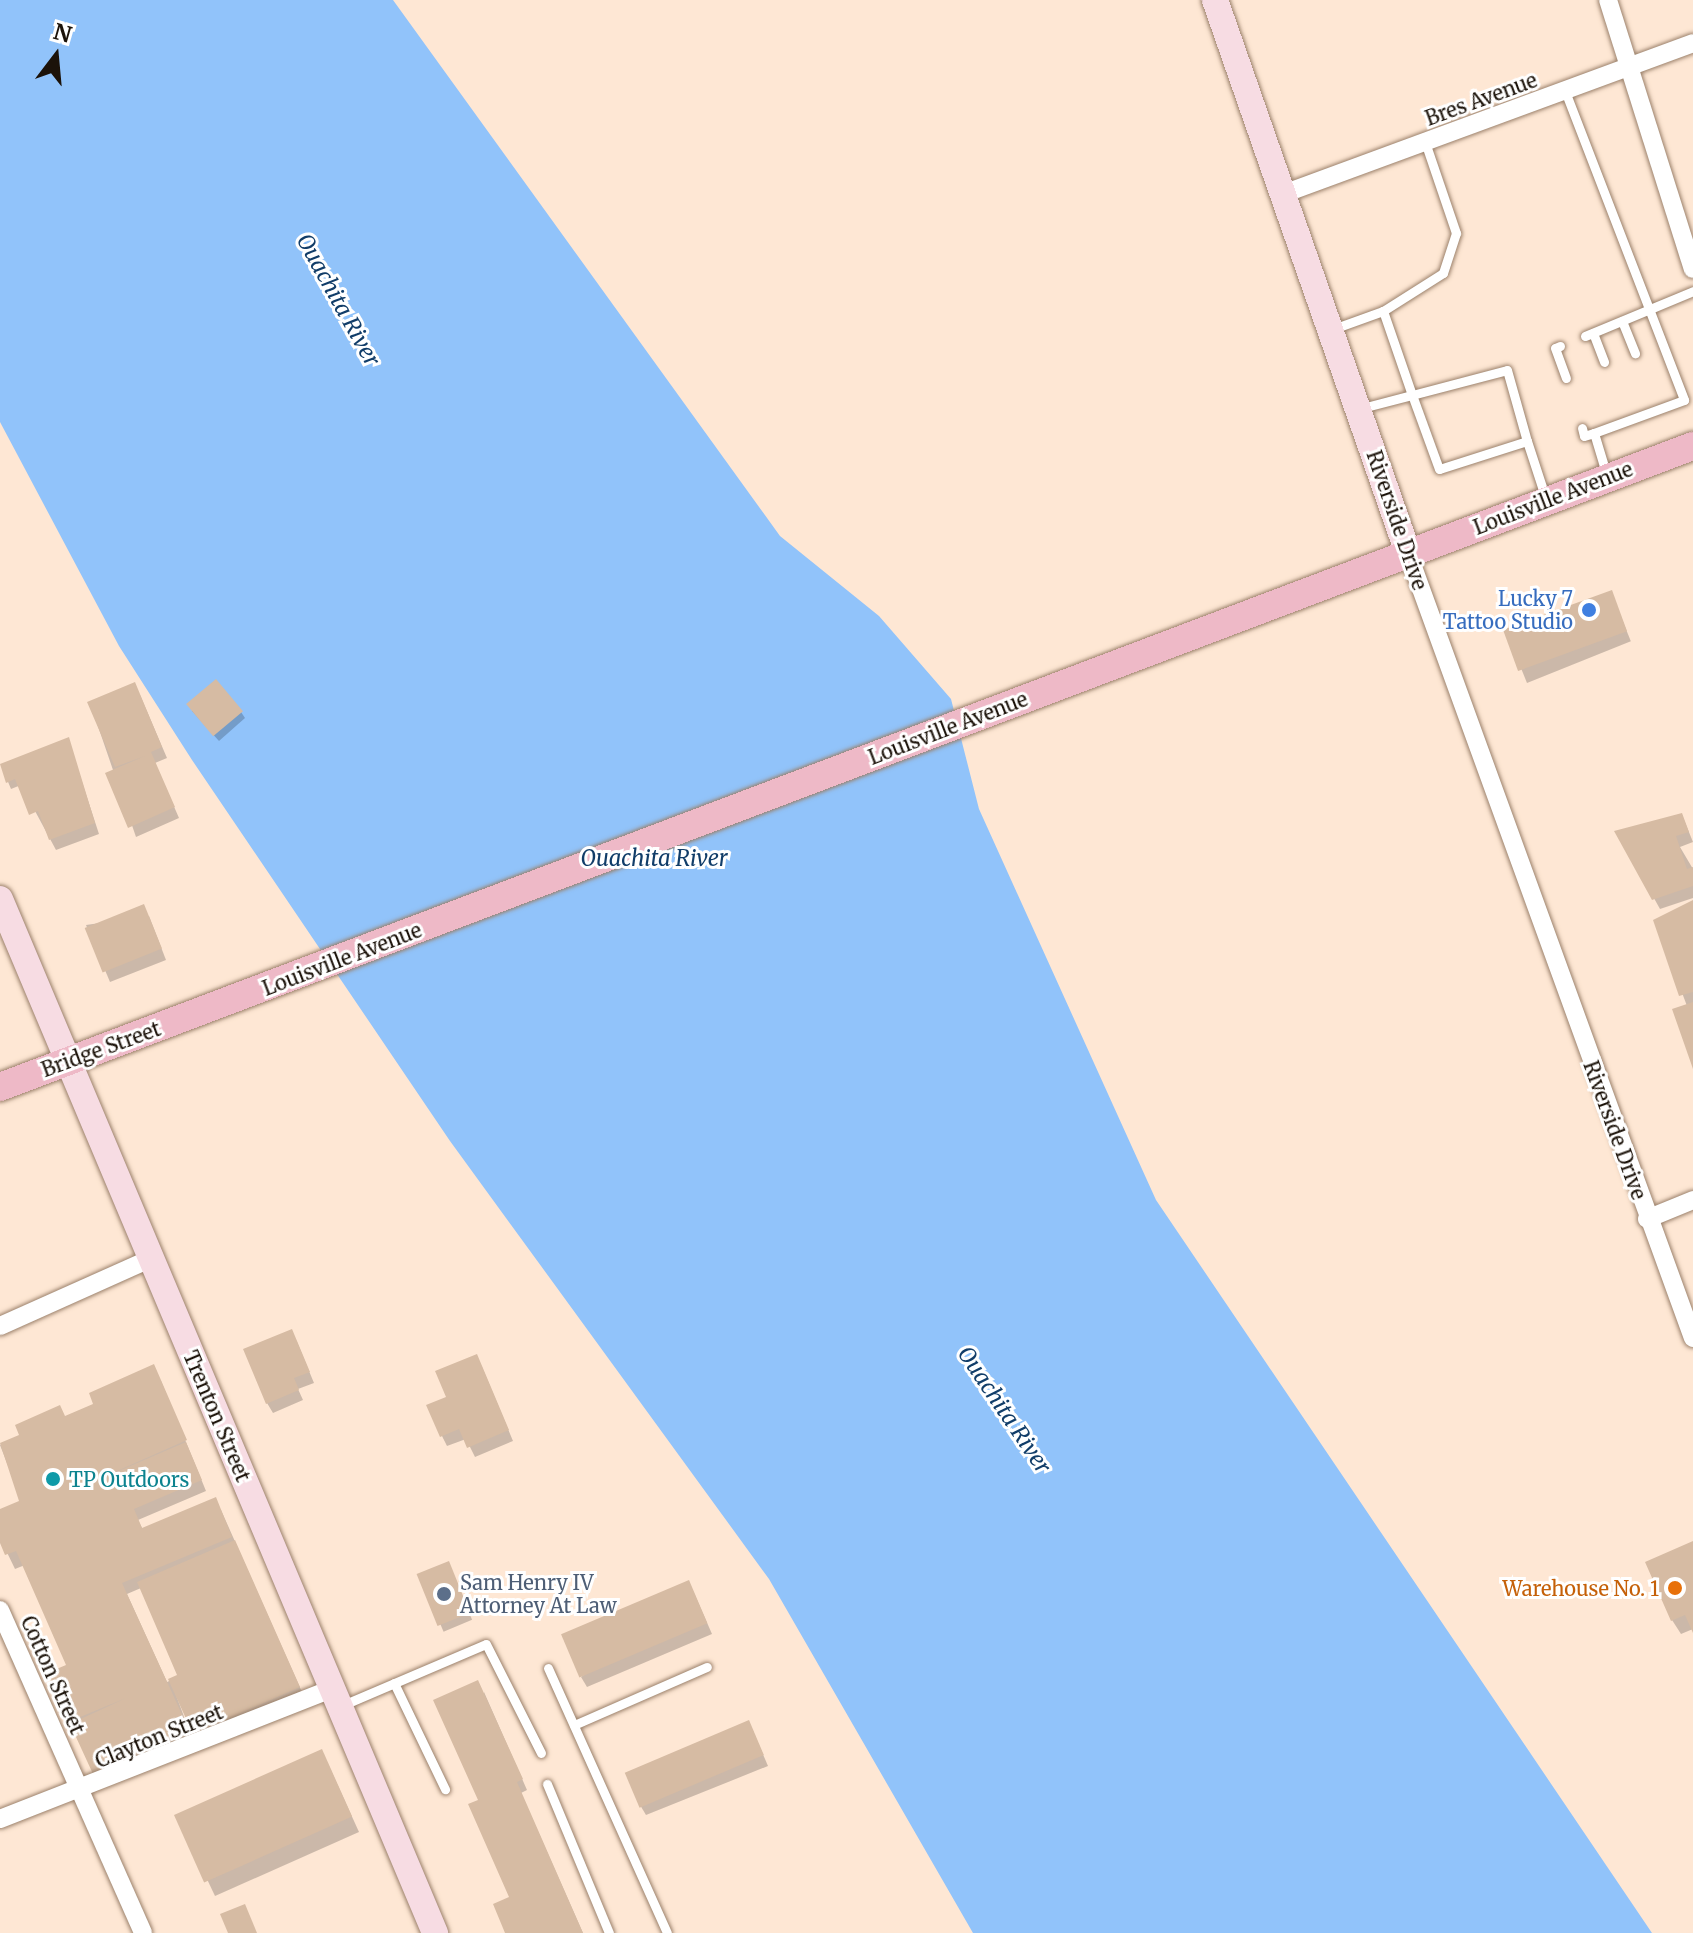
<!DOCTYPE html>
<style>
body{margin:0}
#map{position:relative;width:1693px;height:1933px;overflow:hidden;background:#fee7d4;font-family:Merriweather,serif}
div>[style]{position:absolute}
.water>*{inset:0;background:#91c3fa}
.shadow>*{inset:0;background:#0003;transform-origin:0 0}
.building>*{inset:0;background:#d6bba3;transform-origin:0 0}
.roads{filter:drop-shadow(0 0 2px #9b816b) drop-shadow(0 0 2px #9b816b)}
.lane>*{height:9px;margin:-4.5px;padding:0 4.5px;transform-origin:4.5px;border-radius:4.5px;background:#fff}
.street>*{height:18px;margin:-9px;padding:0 9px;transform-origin:9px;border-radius:9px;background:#fff}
.secondary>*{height:26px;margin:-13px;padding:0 13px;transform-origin:13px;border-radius:13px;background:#f7dce3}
.primary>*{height:28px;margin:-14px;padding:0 14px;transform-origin:14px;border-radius:14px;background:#eeb9c7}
.dots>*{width:22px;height:22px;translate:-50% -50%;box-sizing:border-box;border:4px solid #fff;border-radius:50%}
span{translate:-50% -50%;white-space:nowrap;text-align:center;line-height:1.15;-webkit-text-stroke:6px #fff;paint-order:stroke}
.street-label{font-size:20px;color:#1b1209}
.shop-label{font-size:20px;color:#366cbe}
.right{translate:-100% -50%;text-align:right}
.culture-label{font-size:20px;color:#0d838f}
.left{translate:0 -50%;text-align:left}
.service-label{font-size:20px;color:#4e5e75}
.food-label{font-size:20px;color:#c56008}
.water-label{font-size:22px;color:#113d69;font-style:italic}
.north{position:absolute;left:16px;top:16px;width:80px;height:80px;-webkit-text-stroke:6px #fff;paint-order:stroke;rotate:16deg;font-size:22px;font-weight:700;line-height:32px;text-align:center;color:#1b1209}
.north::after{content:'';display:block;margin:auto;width:28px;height:36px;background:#1b1209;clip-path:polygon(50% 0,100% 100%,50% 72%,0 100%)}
</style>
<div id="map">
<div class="water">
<div style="clip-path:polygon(0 0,393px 0,780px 536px,879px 616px,951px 699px,979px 809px,1156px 1200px,1652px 1933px,973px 1933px,769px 1579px,450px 1141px,192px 760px,119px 646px,0 422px)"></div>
</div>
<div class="shadow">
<div style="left:1611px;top:592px;width:53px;height:112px;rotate:68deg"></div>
<div style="clip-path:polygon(140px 695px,167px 758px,155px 763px,179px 818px,136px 837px,90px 703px)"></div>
<div style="clip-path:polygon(192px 711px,241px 712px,245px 718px,219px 741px)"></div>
<div style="clip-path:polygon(68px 739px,99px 834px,56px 850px,21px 785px,11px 789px,1px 765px)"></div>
<div style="clip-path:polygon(1682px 815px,1693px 842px,1680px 847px,1693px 869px,1693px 898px,1660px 909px,1617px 832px)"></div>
<div style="clip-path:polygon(1693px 904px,1693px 1064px,1687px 1006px,1655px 921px)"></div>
<div style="clip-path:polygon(149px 916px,166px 960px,110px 982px,86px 925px)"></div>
<div style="clip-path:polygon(297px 1342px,314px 1383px,298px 1389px,303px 1400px,273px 1413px,267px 1403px)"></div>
<div style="clip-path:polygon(482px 1367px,513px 1441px,475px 1457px,466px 1439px,447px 1446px,442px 1436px,449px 1398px)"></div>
<div style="clip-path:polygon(evenodd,161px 1381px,206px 1491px,138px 1520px,143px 1530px,221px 1510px,306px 1701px,203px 1747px,172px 1684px,193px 1741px,100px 1783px,69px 1721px,68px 1666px,25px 1565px,15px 1569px,0 1538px,0 1511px,22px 1502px,0 1445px,161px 1381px,141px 1588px,180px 1676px,167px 1682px,127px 1594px,141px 1588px)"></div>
<div style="clip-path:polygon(1693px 1546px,1693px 1629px,1681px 1634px,1672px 1620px)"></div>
<div style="left:451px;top:1570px;width:54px;height:31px;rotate:67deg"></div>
<div style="clip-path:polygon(694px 1593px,712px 1634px,587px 1687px,581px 1677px)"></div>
<div style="clip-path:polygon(484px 1692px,527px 1790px,521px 1793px,583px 1933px,508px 1933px,512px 1898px,481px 1801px)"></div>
<div style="clip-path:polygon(749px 1722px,768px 1766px,646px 1815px,640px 1805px)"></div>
<div style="clip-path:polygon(329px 1766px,359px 1832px,215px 1896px,177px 1816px)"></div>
</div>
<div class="building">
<div style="left:1612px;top:590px;width:44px;height:116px;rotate:70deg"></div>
<div style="left:216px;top:679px;width:42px;height:39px;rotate:50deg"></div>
<div style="clip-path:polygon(135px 682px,162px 747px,151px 752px,175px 807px,128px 828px,105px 773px,145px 756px,115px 767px,87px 702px)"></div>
<div style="clip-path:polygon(69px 737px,95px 823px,49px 840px,38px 811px,29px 815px,15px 779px,6px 783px,0 764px)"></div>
<div style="clip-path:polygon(1682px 813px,1689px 832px,1676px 836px,1687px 869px,1693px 867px,1693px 886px,1652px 900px,1614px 831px)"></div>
<div style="clip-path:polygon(1693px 900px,1693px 992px,1679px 996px,1653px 920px)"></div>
<div style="left:144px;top:904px;width:48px;height:64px;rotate:68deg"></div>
<div style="clip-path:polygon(1693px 1002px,1693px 1069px,1672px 1009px)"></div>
<div style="clip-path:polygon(292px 1329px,310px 1372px,294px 1378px,299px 1390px,266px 1404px,243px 1349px)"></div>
<div style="clip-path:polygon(477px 1354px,509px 1430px,467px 1448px,459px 1429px,440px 1437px,426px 1405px,446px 1397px,435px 1371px)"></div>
<div style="clip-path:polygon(154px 1364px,187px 1440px,72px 1491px,186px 1442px,202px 1480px,134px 1509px,142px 1528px,216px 1497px,232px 1537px,122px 1583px,189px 1730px,93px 1774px,70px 1724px,126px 1698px,68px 1722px,47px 1673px,66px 1665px,16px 1551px,5px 1555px,0 1543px,0 1509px,19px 1501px,0 1443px,19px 1435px,15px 1425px,60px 1405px,65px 1416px,93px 1404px,89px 1393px)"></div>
<div style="clip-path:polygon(235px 1540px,300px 1687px,193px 1734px,168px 1679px,177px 1675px,137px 1582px)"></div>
<div style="clip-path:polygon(1693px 1541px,1693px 1633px,1685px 1615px,1671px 1621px,1645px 1562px)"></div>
<div style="left:449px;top:1561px;width:56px;height:35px;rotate:68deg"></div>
<div style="left:689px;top:1580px;width:47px;height:139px;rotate:67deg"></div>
<div style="clip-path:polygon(478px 1680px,523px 1779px,517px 1782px,583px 1933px,505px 1933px,493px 1904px,509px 1897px,468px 1804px,478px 1800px,433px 1700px)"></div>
<div style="left:749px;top:1720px;width:38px;height:135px;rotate:67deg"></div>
<div style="left:322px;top:1749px;width:74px;height:162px;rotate:66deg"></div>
<div style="clip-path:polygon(245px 1904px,257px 1933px,228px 1933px,220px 1914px)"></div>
</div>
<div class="roads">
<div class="lane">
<div style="left:1565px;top:91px;width:331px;rotate:68.9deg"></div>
<div style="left:1684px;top:400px;width:96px;rotate:159.9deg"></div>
<div style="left:1594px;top:433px;width:45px;rotate:73.2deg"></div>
<div style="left:1622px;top:321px;width:35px;rotate:68deg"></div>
<div style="left:1333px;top:329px;width:53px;rotate:-19.8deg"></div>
<div style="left:1593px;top:333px;width:31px;rotate:69deg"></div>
<div style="left:1585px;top:336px;width:117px;rotate:-22.6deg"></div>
<div style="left:1560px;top:346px;width:5px;rotate:158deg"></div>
<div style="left:1555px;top:348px;width:32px;rotate:70deg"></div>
<div style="left:1362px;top:408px;width:52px;rotate:-14.6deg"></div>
<div style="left:1412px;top:395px;width:98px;rotate:-14.7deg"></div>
<div style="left:1507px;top:370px;width:74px;rotate:74.3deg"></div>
<div style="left:1527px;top:441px;width:92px;rotate:162.3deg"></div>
<div style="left:1439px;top:469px;width:79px;rotate:-110deg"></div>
<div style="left:1412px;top:395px;width:89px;rotate:-109deg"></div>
<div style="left:1383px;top:311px;width:71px;rotate:-32.3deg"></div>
<div style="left:1443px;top:273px;width:42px;rotate:-72deg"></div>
<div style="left:1456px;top:233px;width:96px;rotate:-108.8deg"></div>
<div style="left:1582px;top:428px;width:8px;rotate:76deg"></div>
<div style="left:1584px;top:436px;width:10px;rotate:-17deg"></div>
<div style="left:1527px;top:441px;width:61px;rotate:71.9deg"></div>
<div style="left:548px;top:1668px;width:290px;rotate:65.8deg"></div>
<div style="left:394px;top:1683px;width:118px;rotate:64.3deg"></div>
<div style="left:343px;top:1705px;width:155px;rotate:-23.1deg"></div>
<div style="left:486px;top:1644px;width:122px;rotate:63.2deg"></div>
<div style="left:574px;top:1725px;width:145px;rotate:-23.6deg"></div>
<div style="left:547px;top:1784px;width:161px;rotate:67.4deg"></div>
</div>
<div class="street">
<div style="left:1608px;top:0;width:282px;rotate:72.5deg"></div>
<div style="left:1283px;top:194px;width:437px;rotate:-20.2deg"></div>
<div style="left:1408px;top:553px;width:835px;rotate:70.05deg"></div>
<div style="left:1647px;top:1219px;width:50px;rotate:-22.4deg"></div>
<div style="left:0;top:1326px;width:164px;rotate:-24.1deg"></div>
<div style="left:0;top:1610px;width:353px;rotate:66.1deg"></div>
<div style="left:0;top:1819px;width:357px;rotate:-21.4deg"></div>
</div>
<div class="secondary">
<div style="left:1215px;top:0;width:586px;rotate:70.76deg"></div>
<div style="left:0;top:899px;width:1122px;rotate:67.18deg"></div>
</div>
<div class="primary">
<div style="left:0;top:1087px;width:1810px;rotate:-20.74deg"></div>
</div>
</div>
<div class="dots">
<div style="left:1589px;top:610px;background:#3f7fe0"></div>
<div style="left:53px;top:1479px;background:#0f9aa8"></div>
<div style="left:1675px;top:1588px;background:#e8710a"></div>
<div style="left:444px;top:1594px;background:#5c6f8a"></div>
</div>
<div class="street-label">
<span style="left:1481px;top:99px;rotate:-20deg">Bres Avenue</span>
<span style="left:1553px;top:498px;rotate:-21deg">Louisville Avenue</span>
<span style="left:1397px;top:520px;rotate:71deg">Riverside Drive</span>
<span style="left:948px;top:728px;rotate:-21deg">Louisville Avenue</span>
<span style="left:342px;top:959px;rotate:-21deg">Louisville Avenue</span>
<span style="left:101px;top:1049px;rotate:-20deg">Bridge Street</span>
<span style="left:1615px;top:1130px;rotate:70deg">Riverside Drive</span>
<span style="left:217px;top:1416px;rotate:67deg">Trenton Street</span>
<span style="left:53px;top:1675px;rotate:66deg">Cotton Street</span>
<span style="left:159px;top:1736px;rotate:-22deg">Clayton Street</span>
</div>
<div class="shop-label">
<span class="right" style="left:1573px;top:610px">Lucky 7<br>Tattoo Studio</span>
</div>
<div class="culture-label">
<span class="left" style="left:69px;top:1479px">TP Outdoors</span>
</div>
<div class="service-label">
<span class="left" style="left:460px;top:1594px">Sam Henry IV<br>Attorney At Law</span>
</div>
<div class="food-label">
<span class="right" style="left:1659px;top:1588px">Warehouse No. 1</span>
</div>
<div class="water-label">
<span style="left:338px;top:300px;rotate:61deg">Ouachita River</span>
<span style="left:654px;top:859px">Ouachita River</span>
<span style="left:1004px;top:1410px;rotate:56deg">Ouachita River</span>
</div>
<div class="north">N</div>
</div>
